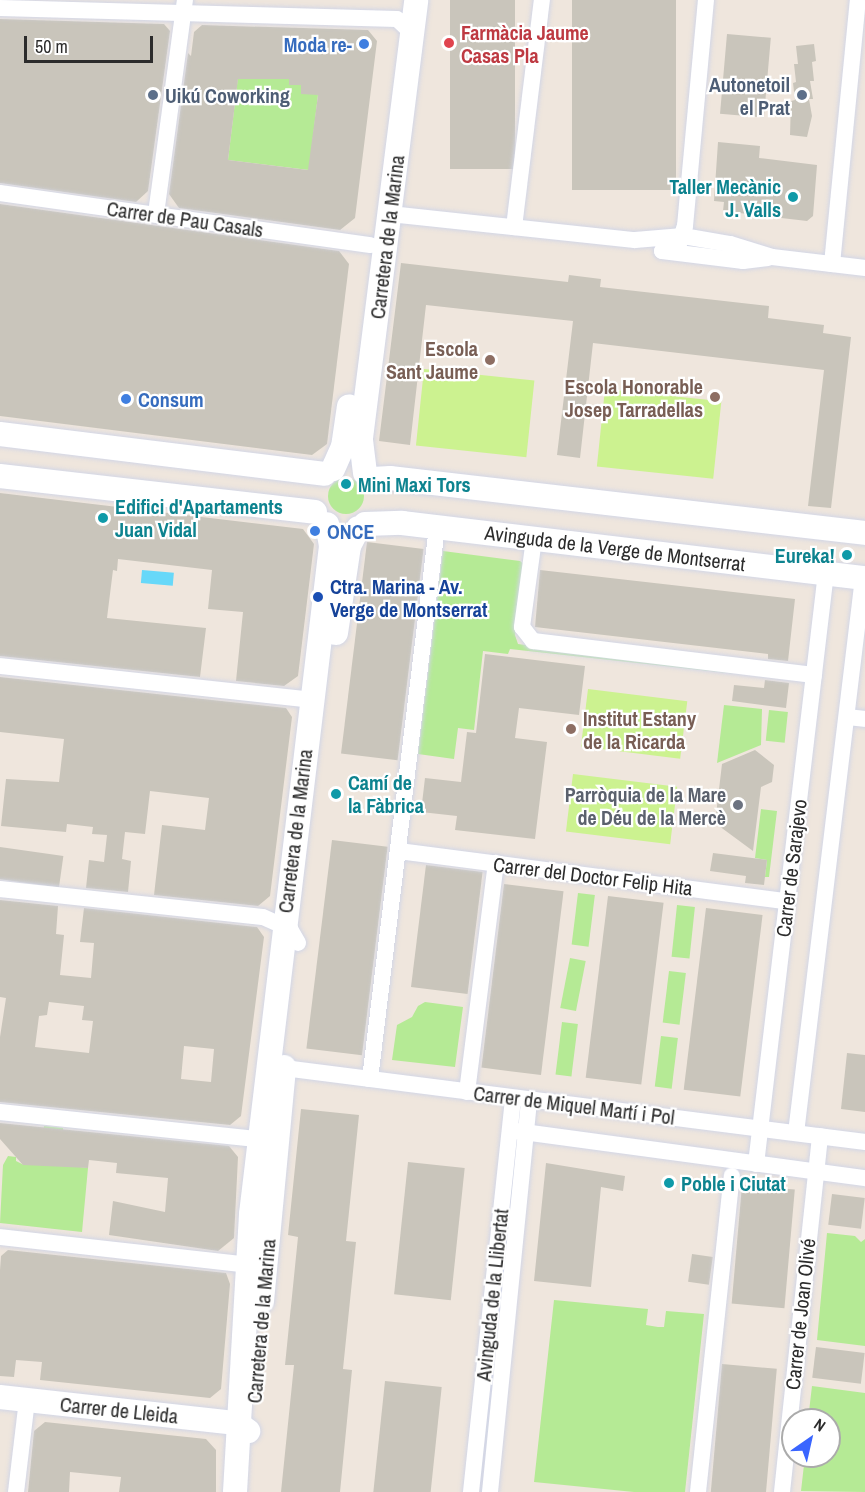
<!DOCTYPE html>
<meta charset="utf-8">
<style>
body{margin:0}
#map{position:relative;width:865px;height:1492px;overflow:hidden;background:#efe6dd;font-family:"Archivo Narrow",sans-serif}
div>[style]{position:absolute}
.green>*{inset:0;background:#b5ea95;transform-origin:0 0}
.round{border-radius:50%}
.pitch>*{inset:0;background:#ccf290;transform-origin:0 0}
.water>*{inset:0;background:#67d8f9;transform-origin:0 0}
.building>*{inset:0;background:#c9c5bb;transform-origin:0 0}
.roads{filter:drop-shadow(0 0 2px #d2d6e6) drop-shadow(0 0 2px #d2d6e6)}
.street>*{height:16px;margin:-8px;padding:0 8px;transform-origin:8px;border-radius:8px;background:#fff}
.secondary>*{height:24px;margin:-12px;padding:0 12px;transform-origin:12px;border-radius:12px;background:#fff}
.dots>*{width:16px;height:16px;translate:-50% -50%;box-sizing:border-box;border:3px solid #fff;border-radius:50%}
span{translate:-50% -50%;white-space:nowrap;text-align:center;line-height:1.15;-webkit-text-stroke:4.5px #fff;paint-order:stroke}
.health-label{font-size:20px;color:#be3a42;font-weight:700}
.left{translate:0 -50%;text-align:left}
.shop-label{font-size:20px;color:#366cbe;font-weight:700}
.right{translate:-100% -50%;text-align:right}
.service-label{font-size:20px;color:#4e5e75;font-weight:700}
.culture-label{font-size:20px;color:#0d838f;font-weight:700}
.street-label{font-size:20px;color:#2c2c2c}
.education-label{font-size:20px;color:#785e54;font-weight:700}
.transit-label{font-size:20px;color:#164399;font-weight:700}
.worship-label{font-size:20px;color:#5b616d;font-weight:700}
.north{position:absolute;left:781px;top:1408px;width:60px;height:60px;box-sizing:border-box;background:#fff;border:2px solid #ababab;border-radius:50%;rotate:34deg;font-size:16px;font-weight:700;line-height:24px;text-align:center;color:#2c2c2c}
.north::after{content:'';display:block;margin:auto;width:21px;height:27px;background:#3a65ff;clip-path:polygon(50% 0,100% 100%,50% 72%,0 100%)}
.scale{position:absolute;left:24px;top:36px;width:129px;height:27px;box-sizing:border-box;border:3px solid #2c2c2c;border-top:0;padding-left:8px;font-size:18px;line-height:21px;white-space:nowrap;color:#2c2c2c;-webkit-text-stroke:4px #fff;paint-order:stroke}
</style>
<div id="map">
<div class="green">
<div style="clip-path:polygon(238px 77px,289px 79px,290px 85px,320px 78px,309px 170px,228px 160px)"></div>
<div class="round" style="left:328px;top:478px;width:36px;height:36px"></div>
<div style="clip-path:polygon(443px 551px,520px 561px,525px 565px,515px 635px,518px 644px,737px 674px,510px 649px,508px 654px,483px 651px,474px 730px,458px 728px,454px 759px,418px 754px)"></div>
<div style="clip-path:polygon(724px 705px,762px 709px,761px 745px,717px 763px)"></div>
<div style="left:769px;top:710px;width:19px;height:31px;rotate:6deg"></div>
<div style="clip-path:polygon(761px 809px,777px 811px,769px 877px,765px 877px,767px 860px,755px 858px)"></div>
<div style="left:578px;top:893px;width:17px;height:52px;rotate:7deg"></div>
<div style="left:677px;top:905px;width:18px;height:52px;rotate:6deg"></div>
<div style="left:570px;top:958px;width:16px;height:51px;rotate:11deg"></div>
<div style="left:669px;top:971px;width:17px;height:52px;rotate:7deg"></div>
<div style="clip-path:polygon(425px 1002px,463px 1007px,455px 1067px,392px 1060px,397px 1025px,412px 1017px,418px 1006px)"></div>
<div style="left:562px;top:1022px;width:16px;height:53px;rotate:7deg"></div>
<div style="left:661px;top:1036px;width:17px;height:51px;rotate:7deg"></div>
<div style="clip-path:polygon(44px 1126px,63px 1128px,63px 1165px,88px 1168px,82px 1232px,0 1223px,3px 1165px,8px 1156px,16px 1157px,16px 1161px,24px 1165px,40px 1163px)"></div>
<div style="clip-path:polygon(827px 1233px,855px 1236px,861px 1242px,865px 1239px,865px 1346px,817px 1340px)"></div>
<div style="clip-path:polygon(554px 1300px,648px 1309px,646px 1325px,658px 1327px,664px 1327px,666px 1311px,704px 1314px,685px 1492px,634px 1492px,534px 1482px)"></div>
<div style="clip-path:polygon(812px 1386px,865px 1393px,865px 1492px,801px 1491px,805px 1456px,829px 1456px,829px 1420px,808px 1420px)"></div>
</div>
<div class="pitch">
<div style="left:424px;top:369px;width:111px;height:77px;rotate:6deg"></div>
<div style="left:605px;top:389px;width:117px;height:78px;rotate:6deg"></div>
<div style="left:588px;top:689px;width:100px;height:58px;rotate:7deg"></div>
<div style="left:573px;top:774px;width:105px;height:58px;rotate:7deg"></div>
</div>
<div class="water">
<div style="left:142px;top:570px;width:32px;height:13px;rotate:5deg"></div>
</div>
<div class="building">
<div style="left:450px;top:0;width:65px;height:169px"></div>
<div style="left:572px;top:0;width:104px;height:190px"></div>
<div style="clip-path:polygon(0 19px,164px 24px,170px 31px,148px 191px,136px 202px,0 183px)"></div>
<div style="clip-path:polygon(evenodd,202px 25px,368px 30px,377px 41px,355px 218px,340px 230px,179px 208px,169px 194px,188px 53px,191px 56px,194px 32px,202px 25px,238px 79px,289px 79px,289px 85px,301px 85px,301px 94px,318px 95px,308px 170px,228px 160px,238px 79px)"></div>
<div style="left:727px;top:34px;width:44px;height:80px;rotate:5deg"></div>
<div style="clip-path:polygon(814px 44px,816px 61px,812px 62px,814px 81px,810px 81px,813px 99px,809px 99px,812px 116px,807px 137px,790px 135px,791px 101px,795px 100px,793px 83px,796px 82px,794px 64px,798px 64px,796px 46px)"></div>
<div style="clip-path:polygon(718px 142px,760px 146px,759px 158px,817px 165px,813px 216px,807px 221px,723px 211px,724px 202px,714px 201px)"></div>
<div style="clip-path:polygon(0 204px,339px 251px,349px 264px,327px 444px,312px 455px,0 416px)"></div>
<div style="clip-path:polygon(401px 263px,568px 282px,569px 275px,601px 279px,600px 287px,769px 306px,768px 318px,824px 325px,823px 333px,851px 337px,831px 508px,808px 506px,824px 370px,593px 343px,580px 458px,557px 455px,573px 321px,426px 305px,410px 445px,379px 441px)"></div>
<div style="clip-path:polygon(0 493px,303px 529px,314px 544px,298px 676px,284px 686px,236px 681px,243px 612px,208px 609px,212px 570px,118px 559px,117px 571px,113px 570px,107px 618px,206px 628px,200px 677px,0 656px)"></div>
<div style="left:367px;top:542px;width:57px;height:213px;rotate:7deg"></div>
<div style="clip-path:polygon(540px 570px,795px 599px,788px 661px,768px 659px,768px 654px,535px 627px)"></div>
<div style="clip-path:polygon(485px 654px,585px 666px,579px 715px,519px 708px,515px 738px,547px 742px,535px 839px,455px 830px,457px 816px,421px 812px,425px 778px,461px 782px,467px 732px,476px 733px)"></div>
<div style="clip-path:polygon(0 677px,286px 708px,292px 717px,270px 896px,258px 906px,154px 895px,162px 825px,205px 830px,209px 798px,150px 791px,145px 834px,125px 832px,122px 859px,131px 861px,128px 892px,86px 888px,89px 860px,104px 862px,107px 835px,92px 834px,93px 827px,67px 824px,66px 832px,1px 826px,6px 779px,59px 782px,64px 739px,0 732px)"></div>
<div style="clip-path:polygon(765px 680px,789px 683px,786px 708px,732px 701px,734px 685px,764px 688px)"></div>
<div style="clip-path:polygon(755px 750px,774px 765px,772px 782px,761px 787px,753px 851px,715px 823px,722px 764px)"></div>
<div style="left:332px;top:840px;width:56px;height:210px;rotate:7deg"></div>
<div style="left:0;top:847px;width:64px;height:32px;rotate:8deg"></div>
<div style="clip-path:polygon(713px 853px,767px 860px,764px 885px,745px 883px,746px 876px,710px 871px)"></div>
<div style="left:426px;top:865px;width:57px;height:123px;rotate:7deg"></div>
<div style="left:504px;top:884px;width:60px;height:185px;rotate:7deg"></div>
<div style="left:608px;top:896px;width:56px;height:183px;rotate:7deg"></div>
<div style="clip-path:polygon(evenodd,0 900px,58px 906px,56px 934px,64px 935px,60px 975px,91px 978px,94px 943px,80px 942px,84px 908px,257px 927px,264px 937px,241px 1116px,230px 1125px,0 1102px,0 1037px,6px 998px,0 997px,0 900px,49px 1002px,84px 1006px,82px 1020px,93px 1021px,89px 1053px,35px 1047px,39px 1016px,47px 1015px,49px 1002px,0 900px,184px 1046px,214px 1049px,211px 1082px,181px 1079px,184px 1046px)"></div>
<div style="left:706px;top:908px;width:57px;height:183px;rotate:7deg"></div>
<div style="clip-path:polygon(847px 1053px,865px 1055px,865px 1112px,841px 1109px)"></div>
<div style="clip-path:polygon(301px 1109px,359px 1115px,346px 1241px,356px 1242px,343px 1369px,352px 1370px,340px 1492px,281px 1492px,294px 1365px,285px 1365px,298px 1237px,288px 1235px)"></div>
<div style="clip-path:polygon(0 1123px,229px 1146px,238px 1157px,234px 1238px,218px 1251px,109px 1235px,113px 1201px,165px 1212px,168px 1178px,116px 1173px,117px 1163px,89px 1160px,88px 1168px,23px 1165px,0 1139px)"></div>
<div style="left:408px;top:1162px;width:57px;height:133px;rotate:6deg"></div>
<div style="clip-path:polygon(546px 1163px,625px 1176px,623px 1191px,601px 1187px,591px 1287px,534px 1281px)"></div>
<div style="left:742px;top:1185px;width:53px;height:119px;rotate:5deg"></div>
<div style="left:832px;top:1194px;width:33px;height:31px;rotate:7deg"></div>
<div style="clip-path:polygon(8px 1250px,226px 1273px,230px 1284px,221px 1389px,210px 1398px,40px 1380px,42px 1362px,16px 1360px,14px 1377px,0 1376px,0 1270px,1px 1256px)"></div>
<div style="left:692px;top:1254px;width:21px;height:28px;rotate:8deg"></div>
<div style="left:816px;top:1347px;width:49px;height:31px;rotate:7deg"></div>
<div style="left:722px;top:1364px;width:55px;height:129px;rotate:5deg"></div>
<div style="left:385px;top:1381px;width:57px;height:112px;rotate:6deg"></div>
<div style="clip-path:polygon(45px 1422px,206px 1439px,216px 1450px,216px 1492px,119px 1492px,121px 1477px,70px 1472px,69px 1492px,28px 1492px,34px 1431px)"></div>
</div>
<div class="roads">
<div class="street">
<div style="left:0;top:8px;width:397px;rotate:1.6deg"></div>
<div style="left:397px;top:19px;width:21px;rotate:43deg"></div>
<div style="left:0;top:193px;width:374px;rotate:8deg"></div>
<div style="left:156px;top:214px;width:216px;rotate:-82.3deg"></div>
<div style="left:390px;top:214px;width:246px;rotate:6.1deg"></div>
<div style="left:635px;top:240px;width:48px;rotate:-4.8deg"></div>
<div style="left:683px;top:236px;width:48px;rotate:9.7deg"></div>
<div style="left:730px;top:244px;width:44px;rotate:17.2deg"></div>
<div style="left:772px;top:257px;width:94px;rotate:6.7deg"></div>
<div style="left:514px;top:227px;width:229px;rotate:-83deg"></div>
<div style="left:662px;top:251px;width:21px;rotate:-29deg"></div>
<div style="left:680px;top:241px;width:16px;rotate:-72deg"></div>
<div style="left:685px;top:226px;width:227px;rotate:-84.7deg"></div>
<div style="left:662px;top:251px;width:82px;rotate:7deg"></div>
<div style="left:743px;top:261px;width:25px;rotate:-7deg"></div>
<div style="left:832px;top:264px;width:265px;rotate:-84.4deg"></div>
<div style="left:534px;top:539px;width:89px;rotate:97.8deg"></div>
<div style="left:522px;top:627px;width:18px;rotate:52deg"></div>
<div style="left:533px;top:641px;width:283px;rotate:6.9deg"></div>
<div style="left:0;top:666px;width:314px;rotate:6.2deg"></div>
<div style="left:847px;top:717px;width:18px;rotate:6deg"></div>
<div style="left:399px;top:851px;width:390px;rotate:7.4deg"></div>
<div style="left:0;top:889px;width:264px;rotate:6.1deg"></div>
<div style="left:263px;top:917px;width:30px;rotate:24deg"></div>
<div style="left:290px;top:929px;width:16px;rotate:60deg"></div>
<div style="left:284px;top:1068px;width:586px;rotate:7.26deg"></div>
<div style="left:370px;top:1079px;width:556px;rotate:-83.08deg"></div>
<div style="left:467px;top:1092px;width:231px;rotate:-82.8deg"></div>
<div style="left:0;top:1112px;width:260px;rotate:6deg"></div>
<div style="left:259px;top:1139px;width:12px;rotate:-20deg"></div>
<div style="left:516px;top:1131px;width:352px;rotate:7.7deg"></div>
<div style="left:796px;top:1133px;width:559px;rotate:-83.12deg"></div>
<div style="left:756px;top:1164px;width:595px;rotate:-83.25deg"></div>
<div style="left:0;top:1237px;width:250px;rotate:6.4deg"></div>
<div style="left:16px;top:1492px;width:93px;rotate:-83.2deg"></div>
<div style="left:471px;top:1492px;width:396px;rotate:-83.9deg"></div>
<div style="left:490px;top:1492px;width:394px;rotate:-84.3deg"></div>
<div style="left:698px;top:1492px;width:318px;rotate:-83.9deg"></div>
<div style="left:782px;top:1492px;width:358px;rotate:-83.9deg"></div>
</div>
<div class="secondary">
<div style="left:0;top:434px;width:327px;rotate:7deg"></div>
<div style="left:333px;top:469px;width:24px;rotate:-66deg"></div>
<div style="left:343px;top:447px;width:41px;rotate:-81.7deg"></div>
<div style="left:365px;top:473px;width:35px;rotate:-97deg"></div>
<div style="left:361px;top:438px;width:441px;rotate:-82.8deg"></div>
<div style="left:0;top:476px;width:317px;rotate:6.5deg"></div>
<div style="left:372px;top:479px;width:18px;rotate:-3deg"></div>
<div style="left:390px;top:478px;width:478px;rotate:6.6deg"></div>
<div style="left:365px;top:524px;width:37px;rotate:-2deg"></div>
<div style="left:402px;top:523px;width:466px;rotate:6.8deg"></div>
<div style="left:336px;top:633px;width:88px;rotate:-81.5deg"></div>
<div style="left:349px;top:546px;width:20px;rotate:-63deg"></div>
<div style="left:262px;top:1301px;width:235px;rotate:-84.6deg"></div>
<div style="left:0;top:1397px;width:238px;rotate:6.3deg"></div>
<div style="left:237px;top:1423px;width:14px;rotate:36deg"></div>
<div style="left:235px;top:1492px;width:278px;rotate:-86.7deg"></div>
<div style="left:251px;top:1214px;width:673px;rotate:-83.17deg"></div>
<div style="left:331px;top:546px;width:22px;rotate:-100deg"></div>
</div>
</div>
<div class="dots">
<div style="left:449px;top:43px;background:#e0444e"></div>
<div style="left:364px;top:44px;background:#3f7fe0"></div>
<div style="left:153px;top:95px;background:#5c6f8a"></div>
<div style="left:802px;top:95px;background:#5c6f8a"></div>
<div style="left:793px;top:197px;background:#0f9aa8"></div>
<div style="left:490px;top:360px;background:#8d6e63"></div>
<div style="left:715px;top:397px;background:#8d6e63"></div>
<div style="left:126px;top:399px;background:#3f7fe0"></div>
<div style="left:346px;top:484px;background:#0f9aa8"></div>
<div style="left:103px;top:518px;background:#0f9aa8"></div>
<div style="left:315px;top:531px;background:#3f7fe0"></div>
<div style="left:847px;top:555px;background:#0f9aa8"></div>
<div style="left:318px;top:597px;background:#1a4fb4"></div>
<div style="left:571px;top:729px;background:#8d6e63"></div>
<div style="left:336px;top:794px;background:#0f9aa8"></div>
<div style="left:738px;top:805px;background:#6b7280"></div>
<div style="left:669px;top:1183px;background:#0f9aa8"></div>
</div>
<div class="health-label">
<span class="left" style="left:461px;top:44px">Farmàcia Jaume<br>Casas Pla</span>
</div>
<div class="shop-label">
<span class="right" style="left:352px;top:44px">Moda re-</span>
<span class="left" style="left:138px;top:399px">Consum</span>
<span class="left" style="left:327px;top:531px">ONCE</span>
</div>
<div class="service-label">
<span class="right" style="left:790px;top:96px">Autonetoil<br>el Prat</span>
<span class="left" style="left:165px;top:95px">Uikú Coworking</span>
</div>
<div class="culture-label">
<span class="right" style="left:781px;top:198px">Taller Mecànic<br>J. Valls</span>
<span class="left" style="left:358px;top:484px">Mini Maxi Tors</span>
<span class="left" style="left:115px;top:518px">Edifici d'Apartaments<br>Juan Vidal</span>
<span class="right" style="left:835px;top:555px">Eureka!</span>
<span class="left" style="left:348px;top:794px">Camí de<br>la Fàbrica</span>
<span class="left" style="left:681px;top:1183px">Poble i Ciutat</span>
</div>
<div class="street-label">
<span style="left:185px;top:219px;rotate:8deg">Carrer de Pau Casals</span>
<span style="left:387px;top:237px;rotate:-83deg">Carretera de la Marina</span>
<span style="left:615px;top:548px;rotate:7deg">Avinguda de la Verge de Montserrat</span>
<span style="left:295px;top:831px;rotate:-83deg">Carretera de la Marina</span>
<span style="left:791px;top:868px;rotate:-83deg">Carrer de Sarajevo</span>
<span style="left:593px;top:876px;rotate:7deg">Carrer del Doctor Felip Hita</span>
<span style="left:574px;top:1105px;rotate:7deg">Carrer de Miquel Martí i Pol</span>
<span style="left:492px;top:1295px;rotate:-84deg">Avinguda de la Llibertat</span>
<span style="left:800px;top:1314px;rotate:-84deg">Carrer de Joan Olivé</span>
<span style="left:261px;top:1321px;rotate:-85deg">Carretera de la Marina</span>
<span style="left:119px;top:1410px;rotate:6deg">Carrer de Lleida</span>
</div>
<div class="education-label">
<span class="right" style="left:478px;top:360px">Escola<br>Sant Jaume</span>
<span class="right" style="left:703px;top:398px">Escola Honorable<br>Josep Tarradellas</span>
<span class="left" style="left:583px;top:730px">Institut Estany<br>de la Ricarda</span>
</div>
<div class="transit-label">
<span class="left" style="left:330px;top:598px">Ctra. Marina - Av.<br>Verge de Montserrat</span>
</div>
<div class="worship-label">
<span class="right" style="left:726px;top:806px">Parròquia de la Mare<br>de Déu de la Mercè</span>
</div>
<div class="north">N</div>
<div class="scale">50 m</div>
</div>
